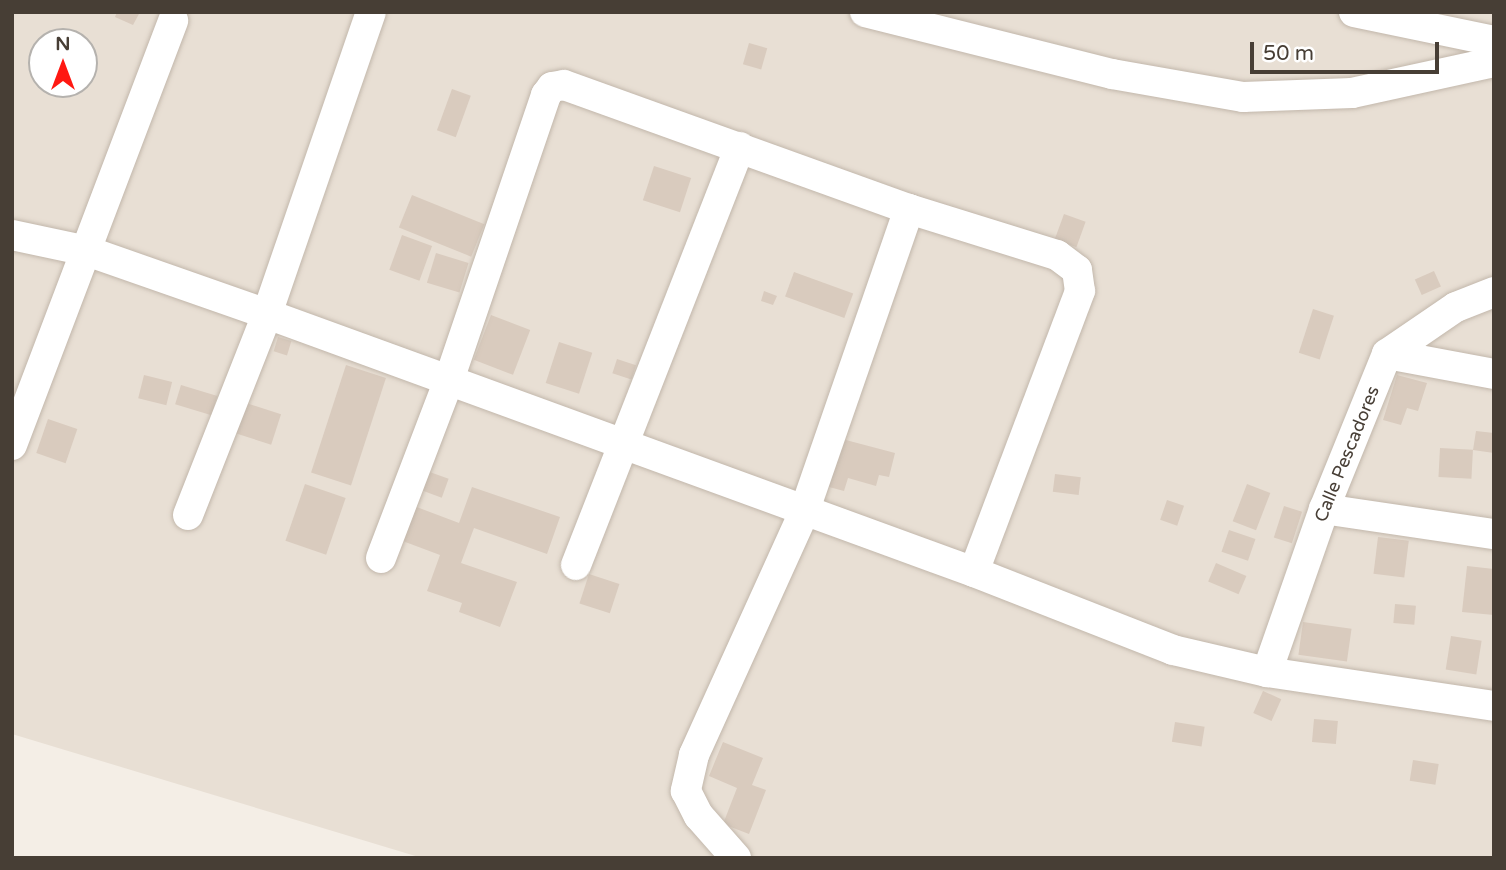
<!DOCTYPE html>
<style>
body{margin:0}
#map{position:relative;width:1506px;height:870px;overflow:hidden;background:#f4eee6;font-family:"Varela Round",sans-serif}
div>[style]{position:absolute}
.residential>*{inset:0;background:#e8dfd4}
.building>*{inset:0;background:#d9cbbe;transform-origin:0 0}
.roads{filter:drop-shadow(0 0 2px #c2b7ab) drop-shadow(0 0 2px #c2b7ab)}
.street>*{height:30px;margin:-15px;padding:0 15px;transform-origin:15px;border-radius:15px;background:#fff}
span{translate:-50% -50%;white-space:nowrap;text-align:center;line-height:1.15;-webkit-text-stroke:7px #fff;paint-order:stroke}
.street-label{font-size:18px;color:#473e35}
.frame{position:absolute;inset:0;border:14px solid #473e35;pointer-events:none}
.north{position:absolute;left:28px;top:28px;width:70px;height:70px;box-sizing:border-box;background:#fff;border:2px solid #b5b2ae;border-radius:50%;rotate:0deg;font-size:19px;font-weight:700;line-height:28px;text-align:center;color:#473e35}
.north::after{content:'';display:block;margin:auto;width:24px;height:32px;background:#ff1812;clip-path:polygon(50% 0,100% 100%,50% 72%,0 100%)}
.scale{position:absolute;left:1250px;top:42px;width:189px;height:32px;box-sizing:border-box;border:4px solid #473e35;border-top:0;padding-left:9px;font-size:21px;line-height:24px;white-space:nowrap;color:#473e35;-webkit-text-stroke:5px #fff;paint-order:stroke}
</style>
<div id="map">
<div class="residential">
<div style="clip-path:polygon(evenodd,12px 12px,1494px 12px,1494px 858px,422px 858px,12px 734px,12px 12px,42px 42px,84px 42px,84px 84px,42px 84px,42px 42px)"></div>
</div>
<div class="building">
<div style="clip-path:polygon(117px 12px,140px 12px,133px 25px,115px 17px)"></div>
<div style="left:749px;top:43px;width:19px;height:22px;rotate:16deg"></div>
<div style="left:452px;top:89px;width:20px;height:44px;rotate:20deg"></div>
<div style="left:654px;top:166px;width:39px;height:36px;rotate:18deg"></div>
<div style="left:412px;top:195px;width:78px;height:35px;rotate:22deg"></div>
<div style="left:1064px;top:214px;width:23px;height:27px;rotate:20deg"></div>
<div style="left:402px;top:235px;width:32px;height:37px;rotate:20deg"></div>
<div style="left:436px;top:253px;width:34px;height:31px;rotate:17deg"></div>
<div style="left:1434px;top:271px;width:17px;height:21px;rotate:66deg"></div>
<div style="left:794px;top:272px;width:63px;height:26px;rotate:20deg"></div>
<div style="clip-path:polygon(764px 291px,777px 296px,773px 305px,761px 301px)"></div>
<div style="left:1313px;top:309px;width:22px;height:46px;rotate:18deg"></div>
<div style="left:491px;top:315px;width:42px;height:48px;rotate:21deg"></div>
<div style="left:278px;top:337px;width:14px;height:15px;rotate:17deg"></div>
<div style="left:559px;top:342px;width:35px;height:43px;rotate:18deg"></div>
<div style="left:617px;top:359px;width:20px;height:15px;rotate:18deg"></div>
<div style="left:346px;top:365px;width:42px;height:113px;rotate:18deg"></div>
<div style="left:144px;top:375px;width:29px;height:24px;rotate:14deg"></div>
<div style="clip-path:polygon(1397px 375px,1427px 383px,1418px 411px,1407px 408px,1401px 425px,1383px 420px)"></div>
<div style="left:181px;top:385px;width:38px;height:20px;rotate:17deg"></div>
<div style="left:243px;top:402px;width:40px;height:32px;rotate:18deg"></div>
<div style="left:48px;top:419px;width:31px;height:36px;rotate:19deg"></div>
<div style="clip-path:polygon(1476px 431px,1494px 433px,1494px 453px,1473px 450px)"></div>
<div style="clip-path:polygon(842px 439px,895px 453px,889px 477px,879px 475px,876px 486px,848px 478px,844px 491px,829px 487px)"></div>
<div style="left:1440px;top:448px;width:33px;height:29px;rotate:3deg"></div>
<div style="left:427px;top:471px;width:23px;height:20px;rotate:20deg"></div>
<div style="left:1055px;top:474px;width:26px;height:18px;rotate:7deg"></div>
<div style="left:305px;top:484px;width:43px;height:60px;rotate:19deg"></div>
<div style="left:1247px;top:484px;width:25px;height:40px;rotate:21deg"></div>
<div style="clip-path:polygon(472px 487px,560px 517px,547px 554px,474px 528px,461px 563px,517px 582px,500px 627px,459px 612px,462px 603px,427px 591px,440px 555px,400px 540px,414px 506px,459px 523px)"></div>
<div style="left:1167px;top:500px;width:18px;height:21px;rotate:19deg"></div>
<div style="left:1284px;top:506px;width:19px;height:33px;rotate:18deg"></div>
<div style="left:1229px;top:530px;width:28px;height:23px;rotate:19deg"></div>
<div style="left:1378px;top:537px;width:31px;height:37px;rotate:7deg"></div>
<div style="left:1216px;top:563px;width:33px;height:20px;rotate:23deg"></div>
<div style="clip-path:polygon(1467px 566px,1494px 569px,1494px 615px,1462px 612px)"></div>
<div style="left:589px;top:574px;width:32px;height:31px;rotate:18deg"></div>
<div style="left:1395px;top:604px;width:21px;height:19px;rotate:5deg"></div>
<div style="left:1303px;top:622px;width:49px;height:33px;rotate:8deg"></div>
<div style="left:1451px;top:636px;width:31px;height:34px;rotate:9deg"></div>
<div style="left:1263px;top:691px;width:20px;height:24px;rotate:24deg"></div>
<div style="left:1314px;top:719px;width:24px;height:23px;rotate:5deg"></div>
<div style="left:1175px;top:722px;width:30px;height:20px;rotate:9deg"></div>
<div style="clip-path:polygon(723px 742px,763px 758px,752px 785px,766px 790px,749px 834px,723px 824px,737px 788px,709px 776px)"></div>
<div style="left:1413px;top:760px;width:26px;height:21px;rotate:9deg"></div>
</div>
<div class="roads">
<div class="street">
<div style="left:865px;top:12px;width:255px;rotate:14.1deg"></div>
<div style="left:1112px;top:74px;width:133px;rotate:10deg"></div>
<div style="left:1243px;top:97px;width:109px;rotate:-2.1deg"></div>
<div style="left:1352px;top:93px;width:145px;rotate:-12.3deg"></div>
<div style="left:1354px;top:12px;width:143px;rotate:11.7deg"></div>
<div style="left:909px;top:209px;width:155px;rotate:17.3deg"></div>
<div style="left:1057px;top:255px;width:25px;rotate:37deg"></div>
<div style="left:1077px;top:270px;width:21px;rotate:82deg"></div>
<div style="left:1080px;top:291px;width:300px;rotate:110.7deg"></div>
<div style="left:12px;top:235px;width:77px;rotate:12deg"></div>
<div style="left:87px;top:251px;width:191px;rotate:19.3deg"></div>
<div style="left:267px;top:314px;width:753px;rotate:20.05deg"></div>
<div style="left:974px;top:572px;width:214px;rotate:21.4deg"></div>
<div style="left:1173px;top:650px;width:97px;rotate:13.2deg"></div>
<div style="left:1267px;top:672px;width:230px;rotate:8.5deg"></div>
<div style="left:1387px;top:354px;width:109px;rotate:10.6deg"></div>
<div style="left:12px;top:445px;width:454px;rotate:-69.2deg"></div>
<div style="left:1324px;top:509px;width:172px;rotate:8.4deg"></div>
<div style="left:188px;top:515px;width:216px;rotate:-68.5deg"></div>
<div style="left:267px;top:314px;width:319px;rotate:-71deg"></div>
<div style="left:381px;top:558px;width:191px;rotate:-69.1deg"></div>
<div style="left:449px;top:380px;width:301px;rotate:-71.2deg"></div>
<div style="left:546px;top:95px;width:10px;rotate:-53deg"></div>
<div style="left:552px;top:87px;width:12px;rotate:-9deg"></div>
<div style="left:564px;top:85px;width:367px;rotate:19.8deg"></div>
<div style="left:909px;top:209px;width:318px;rotate:109.1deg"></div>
<div style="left:805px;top:510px;width:269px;rotate:114.4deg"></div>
<div style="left:694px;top:755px;width:37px;rotate:103deg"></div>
<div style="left:686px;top:791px;width:28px;rotate:63deg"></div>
<div style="left:699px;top:816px;width:56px;rotate:48.6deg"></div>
<div style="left:576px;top:565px;width:449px;rotate:-68.6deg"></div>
<div style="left:1267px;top:672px;width:173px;rotate:-70.7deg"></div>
<div style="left:1324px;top:509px;width:167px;rotate:-67.9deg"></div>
<div style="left:1387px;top:354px;width:83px;rotate:-34.3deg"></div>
<div style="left:1456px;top:307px;width:41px;rotate:-21.5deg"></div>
</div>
</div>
<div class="street-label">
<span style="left:1347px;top:454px;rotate:-68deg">Calle Pescadores</span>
</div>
<div class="frame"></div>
<div class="north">N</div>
<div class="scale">50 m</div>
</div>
